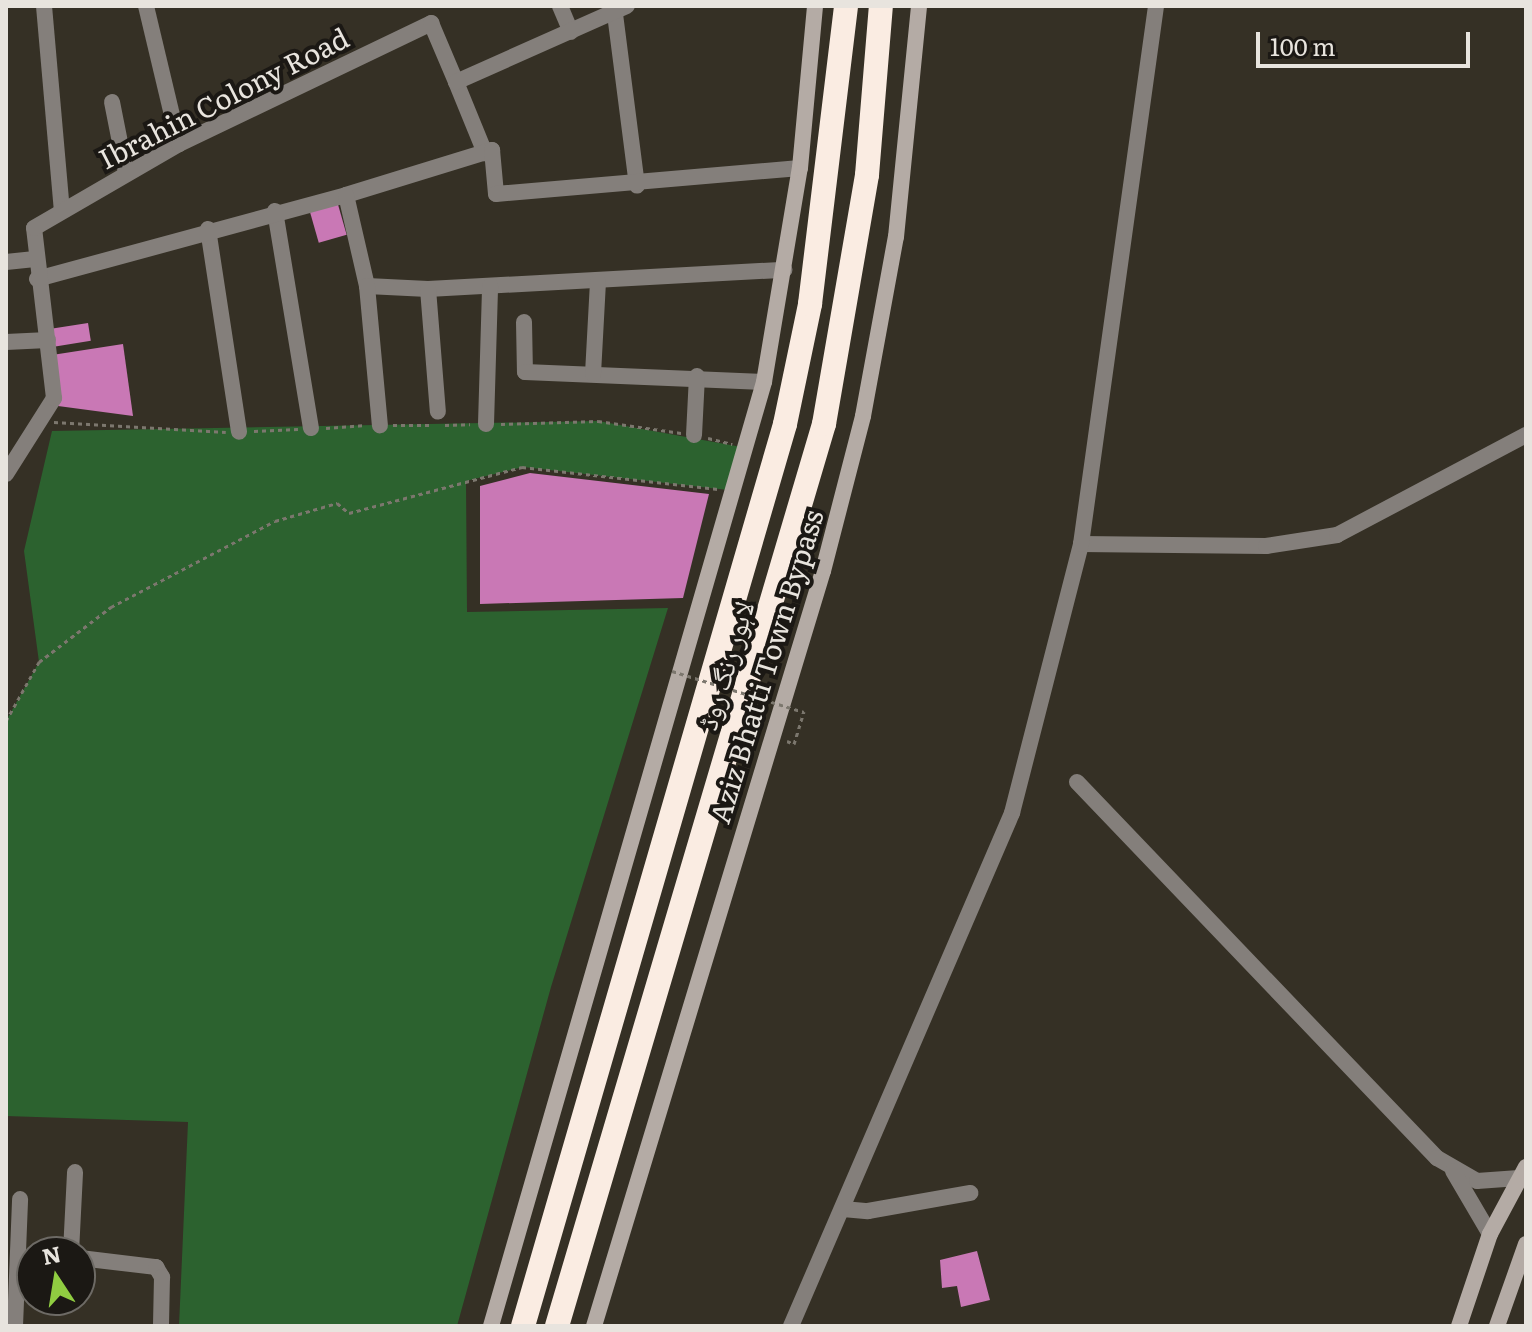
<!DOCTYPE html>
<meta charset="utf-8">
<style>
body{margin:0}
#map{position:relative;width:1532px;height:1332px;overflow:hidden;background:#353025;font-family:Literata,"Noto Naskh Arabic",serif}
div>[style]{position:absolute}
.green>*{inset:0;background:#2c622f}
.building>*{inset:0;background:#c978b5;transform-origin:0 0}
.path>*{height:3px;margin-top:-1.5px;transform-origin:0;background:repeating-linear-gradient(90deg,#7c776e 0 4px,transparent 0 8px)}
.street>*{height:16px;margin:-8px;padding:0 8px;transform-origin:8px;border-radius:8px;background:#847f7b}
.secondary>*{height:16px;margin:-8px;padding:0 8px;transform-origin:8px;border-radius:8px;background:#b4aba5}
.highway>*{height:24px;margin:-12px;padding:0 12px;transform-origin:12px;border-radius:12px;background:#faece2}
.path-bridge>*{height:3px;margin-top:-1.5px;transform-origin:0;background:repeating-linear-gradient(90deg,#7c776e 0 4px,transparent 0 8px)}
span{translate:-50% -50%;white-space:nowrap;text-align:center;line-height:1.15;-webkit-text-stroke:8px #1b1814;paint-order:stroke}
.street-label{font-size:28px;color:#e8e4de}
.frame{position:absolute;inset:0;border:8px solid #e8e4de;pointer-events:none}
.north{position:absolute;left:16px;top:1236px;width:80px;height:80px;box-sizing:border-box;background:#1b1814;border:2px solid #6d6a65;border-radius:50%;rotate:348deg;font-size:22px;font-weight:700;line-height:32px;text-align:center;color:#e8e4de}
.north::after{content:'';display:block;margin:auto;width:28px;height:36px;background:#90cd41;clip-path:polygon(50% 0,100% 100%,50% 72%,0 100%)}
.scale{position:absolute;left:1256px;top:32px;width:214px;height:36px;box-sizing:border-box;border:4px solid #e8e4de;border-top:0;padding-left:10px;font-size:24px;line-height:28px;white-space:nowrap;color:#e8e4de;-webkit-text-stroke:6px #1b1814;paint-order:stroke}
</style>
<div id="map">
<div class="green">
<div style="clip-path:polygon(598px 421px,747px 448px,737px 491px,523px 467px,466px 481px,467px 612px,668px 608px,551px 987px,457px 1326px,179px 1326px,188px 1122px,6px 1116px,6px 721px,39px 662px,24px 551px,52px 431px)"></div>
</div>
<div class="building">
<div style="left:337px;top:201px;width:35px;height:29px;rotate:74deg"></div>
<div style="left:88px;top:323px;width:18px;height:39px;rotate:81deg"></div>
<div style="clip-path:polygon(123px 344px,133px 416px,58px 406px,52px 355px)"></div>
<div style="clip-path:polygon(530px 473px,709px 494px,683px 598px,480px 604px,480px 486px)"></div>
<div style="clip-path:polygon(977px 1251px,990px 1300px,961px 1307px,957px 1286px,942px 1288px,940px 1260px)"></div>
</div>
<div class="path">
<div style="left:54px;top:422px;width:172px;rotate:3.3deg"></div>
<div style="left:501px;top:424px;width:97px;rotate:-1.8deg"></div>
<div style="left:598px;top:421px;width:84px;rotate:8.2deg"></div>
<div style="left:393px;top:425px;width:37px"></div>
<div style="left:445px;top:425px;width:25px;rotate:-2deg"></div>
<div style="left:326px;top:428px;width:40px;rotate:-4.3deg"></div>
<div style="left:254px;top:431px;width:44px;rotate:-2.6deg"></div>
<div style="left:708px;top:438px;width:25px;rotate:14deg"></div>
<div style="left:6px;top:721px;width:68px;rotate:-60.8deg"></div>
<div style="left:39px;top:662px;width:91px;rotate:-37.4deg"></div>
<div style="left:111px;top:607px;width:185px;rotate:-27.7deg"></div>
<div style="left:275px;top:521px;width:65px;rotate:-16.2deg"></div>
<div style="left:337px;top:503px;width:16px;rotate:40deg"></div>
<div style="left:349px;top:513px;width:179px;rotate:-14.9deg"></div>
<div style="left:522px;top:467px;width:197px;rotate:6.4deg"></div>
<div style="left:787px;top:741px;width:8px;rotate:23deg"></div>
<div style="left:794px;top:744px;width:34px;rotate:-73deg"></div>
</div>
<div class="street">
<div style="left:44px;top:6px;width:205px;rotate:85deg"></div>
<div style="left:146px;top:6px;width:142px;rotate:76.6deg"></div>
<div style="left:560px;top:6px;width:28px;rotate:67deg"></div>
<div style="left:615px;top:14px;width:173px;rotate:82.7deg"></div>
<div style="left:456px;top:82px;width:77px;rotate:67.8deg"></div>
<div style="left:112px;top:102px;width:72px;rotate:78.8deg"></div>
<div style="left:346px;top:195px;width:153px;rotate:-17.1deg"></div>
<div style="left:492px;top:150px;width:44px;rotate:84.8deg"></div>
<div style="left:496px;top:194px;width:305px;rotate:-4.9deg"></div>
<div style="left:275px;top:211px;width:220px;rotate:80.6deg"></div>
<div style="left:208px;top:229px;width:205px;rotate:81.3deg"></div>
<div style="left:6px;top:262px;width:29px;rotate:-6deg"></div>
<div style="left:37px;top:279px;width:320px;rotate:-15.2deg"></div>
<div style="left:346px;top:195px;width:93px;rotate:77deg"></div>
<div style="left:367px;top:286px;width:61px;rotate:2.8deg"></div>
<div style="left:428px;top:289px;width:357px;rotate:-3.1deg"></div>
<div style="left:367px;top:286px;width:140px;rotate:84.7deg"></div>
<div style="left:428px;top:289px;width:123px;rotate:85.4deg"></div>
<div style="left:524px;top:322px;width:50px;rotate:88.9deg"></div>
<div style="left:525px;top:372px;width:239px;rotate:2.4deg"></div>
<div style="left:6px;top:342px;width:42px;rotate:-2.7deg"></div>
<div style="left:593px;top:374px;width:92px;rotate:-86.9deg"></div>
<div style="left:486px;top:424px;width:138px;rotate:-88.3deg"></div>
<div style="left:694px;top:435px;width:59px;rotate:-87.1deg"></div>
<div style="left:6px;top:474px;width:90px;rotate:-57.7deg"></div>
<div style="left:54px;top:398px;width:171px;rotate:-96.7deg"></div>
<div style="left:34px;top:228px;width:168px;rotate:-30.1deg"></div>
<div style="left:179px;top:144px;width:280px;rotate:-25.6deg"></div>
<div style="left:431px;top:23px;width:64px;rotate:67deg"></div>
<div style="left:456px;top:82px;width:187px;rotate:-24deg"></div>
<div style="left:1081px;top:544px;width:185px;rotate:0.6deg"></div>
<div style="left:1266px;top:546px;width:72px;rotate:-8.8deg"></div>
<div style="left:1337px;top:535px;width:214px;rotate:-27.9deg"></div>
<div style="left:1077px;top:782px;width:521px;rotate:46.25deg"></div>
<div style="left:1437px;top:1158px;width:46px;rotate:29.9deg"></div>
<div style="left:1477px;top:1181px;width:42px;rotate:-4.1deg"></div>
<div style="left:1453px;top:1171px;width:73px;rotate:59.6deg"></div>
<div style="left:843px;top:1209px;width:25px;rotate:5deg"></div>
<div style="left:868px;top:1211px;width:104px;rotate:-10deg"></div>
<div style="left:71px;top:1252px;width:80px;rotate:-87.1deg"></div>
<div style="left:80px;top:1258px;width:77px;rotate:6.8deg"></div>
<div style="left:156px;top:1267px;width:12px;rotate:59deg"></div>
<div style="left:162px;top:1277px;width:49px;rotate:91.2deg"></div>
<div style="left:15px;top:1326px;width:127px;rotate:-87.7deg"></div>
<div style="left:791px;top:1326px;width:559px;rotate:-66.69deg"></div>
<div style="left:1012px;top:813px;width:278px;rotate:-75.6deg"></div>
<div style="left:1081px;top:544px;width:543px;rotate:-82.06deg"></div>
</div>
<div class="secondary">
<div style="left:491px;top:1326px;width:983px;rotate:-73.87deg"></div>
<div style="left:764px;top:382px;width:217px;rotate:-80.5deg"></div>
<div style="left:800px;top:168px;width:163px;rotate:-84.7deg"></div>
<div style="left:594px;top:1326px;width:789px;rotate:-73.13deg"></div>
<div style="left:823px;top:571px;width:160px;rotate:-75.5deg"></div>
<div style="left:863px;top:416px;width:182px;rotate:-79.6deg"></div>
<div style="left:896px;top:237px;width:232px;rotate:-84.3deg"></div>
<div style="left:1459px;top:1326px;width:97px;rotate:-71.4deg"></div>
<div style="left:1490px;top:1234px;width:76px;rotate:-61.8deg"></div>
<div style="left:1497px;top:1326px;width:87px;rotate:-70.5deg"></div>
</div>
<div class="highway">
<div style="left:523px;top:1326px;width:939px;rotate:-73.8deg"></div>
<div style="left:785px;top:424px;width:123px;rotate:-78.2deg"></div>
<div style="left:810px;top:304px;width:300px;rotate:-83.1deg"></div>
<div style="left:557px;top:1326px;width:941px;rotate:-73.51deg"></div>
<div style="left:824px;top:424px;width:253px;rotate:-80.2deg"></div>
<div style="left:867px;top:175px;width:170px;rotate:-85.3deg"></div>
</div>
<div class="path-bridge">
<div style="left:672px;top:671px;width:138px;rotate:17.3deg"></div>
</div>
<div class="street-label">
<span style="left:223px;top:97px;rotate:-27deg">Ibrahin Colony Road</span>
<span style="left:724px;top:665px;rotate:-73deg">لاہور رنگ روڈ</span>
<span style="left:765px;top:666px;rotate:-73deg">Aziz Bhatti Town Bypass</span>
</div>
<div class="frame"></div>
<div class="north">N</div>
<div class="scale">100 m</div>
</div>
